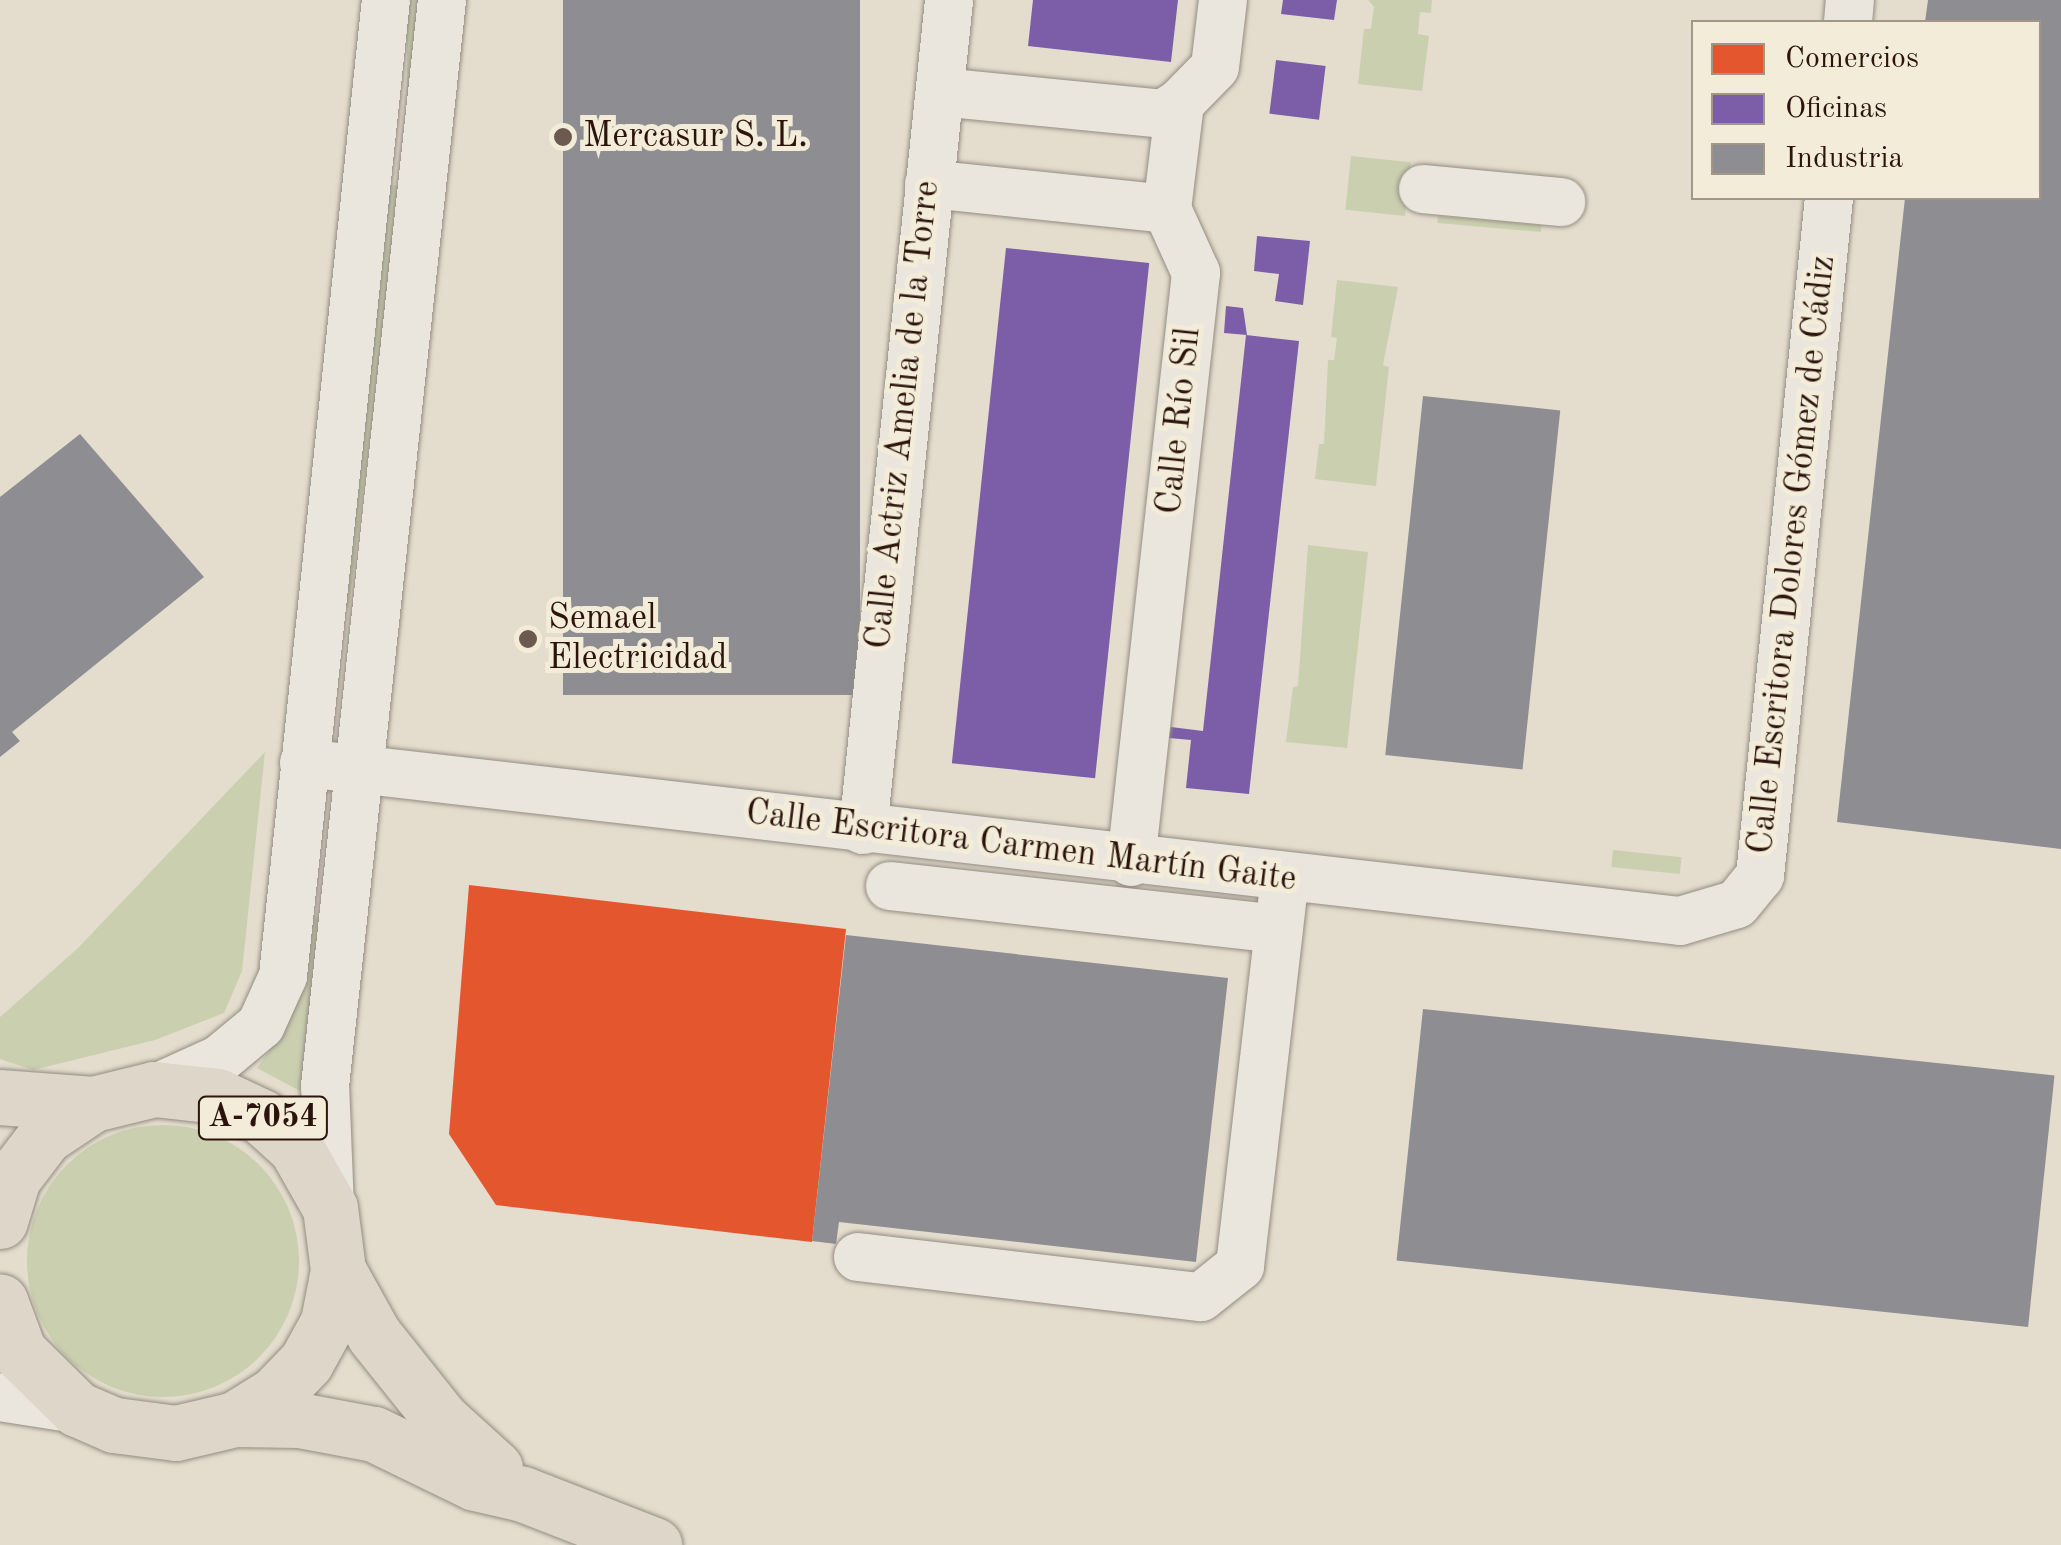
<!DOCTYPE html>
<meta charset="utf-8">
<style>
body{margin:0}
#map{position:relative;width:2061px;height:1545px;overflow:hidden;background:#e4ddcd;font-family:"Old Standard TT",serif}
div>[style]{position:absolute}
.green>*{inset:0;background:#cacfaf;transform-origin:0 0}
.round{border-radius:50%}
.shops>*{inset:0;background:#e4572e}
.offices>*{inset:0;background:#7b5ea7;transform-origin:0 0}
.industry>*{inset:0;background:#8d8d92;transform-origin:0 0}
.roads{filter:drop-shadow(0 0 2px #938c82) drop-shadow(0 0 2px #938c82)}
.minor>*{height:48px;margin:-24px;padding:0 24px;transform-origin:24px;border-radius:24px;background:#eae6de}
.major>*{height:55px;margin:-27.5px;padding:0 27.5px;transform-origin:27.5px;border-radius:27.5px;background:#ddd6c9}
.dots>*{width:28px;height:28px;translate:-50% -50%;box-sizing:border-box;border:5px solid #f3ecd9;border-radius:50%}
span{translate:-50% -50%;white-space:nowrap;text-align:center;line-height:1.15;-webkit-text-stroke:10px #f3ecd9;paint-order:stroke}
.shield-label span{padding:2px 8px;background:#f3ecd9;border:2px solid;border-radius:8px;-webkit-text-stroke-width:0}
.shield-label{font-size:32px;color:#2c140c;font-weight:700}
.poi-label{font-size:35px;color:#2c140c}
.left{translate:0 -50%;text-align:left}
.street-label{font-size:35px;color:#2c140c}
.legend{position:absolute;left:1691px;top:20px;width:350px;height:180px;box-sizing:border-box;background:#f3ecd9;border:2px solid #a39687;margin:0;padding:12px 18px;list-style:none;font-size:30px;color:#2c140c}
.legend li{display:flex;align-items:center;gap:20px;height:50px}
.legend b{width:50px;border:2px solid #a39687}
</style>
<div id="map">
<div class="green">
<div style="left:407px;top:0;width:14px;height:153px"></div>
<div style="clip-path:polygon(1368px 0,1432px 0,1431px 13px,1420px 12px,1418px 34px,1429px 36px,1422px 91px,1358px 84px,1364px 29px,1371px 29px,1374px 7px)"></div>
<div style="left:1351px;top:156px;width:60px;height:54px;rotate:6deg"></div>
<div style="left:385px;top:184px;width:16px;height:425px;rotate:7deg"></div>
<div style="left:1438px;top:216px;width:104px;height:7px;rotate:5deg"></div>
<div style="clip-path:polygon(1337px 280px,1398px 287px,1383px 365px,1389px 367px,1376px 486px,1315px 479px,1319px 444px,1324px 444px,1328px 360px,1334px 360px,1337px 338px,1331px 337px)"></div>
<div style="clip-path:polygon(1308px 545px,1368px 552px,1347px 748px,1286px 742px,1293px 687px,1298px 686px)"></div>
<div style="clip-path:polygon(265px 752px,242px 971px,224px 1013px,155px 1040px,33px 1070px,0 1059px,0 1017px,77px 949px)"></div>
<div style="left:1613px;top:850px;width:69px;height:17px;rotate:6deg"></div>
<div style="clip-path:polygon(306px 916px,320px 917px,300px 1091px,257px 1068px,288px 1024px)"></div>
<div class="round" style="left:27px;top:1125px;width:272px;height:272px"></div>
</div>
<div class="shops">
<div style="clip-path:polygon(469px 885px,846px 929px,812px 1242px,496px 1205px,449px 1134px)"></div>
</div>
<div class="offices">
<div style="clip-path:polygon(1033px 0,1178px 0,1171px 62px,1028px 46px)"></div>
<div style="clip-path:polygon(1337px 0,1334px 20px,1281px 14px,1283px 0)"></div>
<div style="left:1276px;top:60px;width:50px;height:54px;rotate:7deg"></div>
<div style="clip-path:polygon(1257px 236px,1310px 241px,1303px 305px,1275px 301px,1279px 274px,1254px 271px)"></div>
<div style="left:1006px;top:248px;width:144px;height:518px;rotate:6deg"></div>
<div style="clip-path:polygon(1226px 306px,1243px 308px,1247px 335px,1224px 333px)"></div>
<div style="clip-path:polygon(1246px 335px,1299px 341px,1249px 794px,1186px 788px,1191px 740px,1169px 738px,1171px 727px,1203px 731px)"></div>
</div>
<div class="industry">
<div style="left:563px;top:0;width:297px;height:695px"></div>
<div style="clip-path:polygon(1928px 0,2061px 0,2061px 849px,1837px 822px,1905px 198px,2038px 198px,2038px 22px,1925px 22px)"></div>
<div style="left:1423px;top:396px;width:138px;height:361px;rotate:6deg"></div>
<div style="clip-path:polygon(80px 434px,204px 577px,12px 732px,20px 741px,0 757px,0 497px)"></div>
<div style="clip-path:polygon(846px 935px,1228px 978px,1196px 1262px,839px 1222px,836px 1244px,812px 1241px)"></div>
<div style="left:1423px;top:1009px;width:635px;height:253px;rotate:6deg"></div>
</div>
<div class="roads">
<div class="minor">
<div style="left:1848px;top:22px;width:22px;rotate:-85deg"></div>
<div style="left:940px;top:92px;width:224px;rotate:5.6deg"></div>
<div style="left:1163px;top:114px;width:20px;rotate:-33deg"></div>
<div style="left:929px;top:184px;width:239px;rotate:6deg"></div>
<div style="left:1423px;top:189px;width:139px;rotate:5.4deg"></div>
<div style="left:304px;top:763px;width:1385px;rotate:6.55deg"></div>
<div style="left:1680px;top:921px;width:59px;rotate:-16.6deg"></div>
<div style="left:1737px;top:904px;width:36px;rotate:-51deg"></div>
<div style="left:1760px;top:876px;width:682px;rotate:-84.19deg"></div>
<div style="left:863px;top:830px;width:834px;rotate:-84.08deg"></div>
<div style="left:1131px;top:862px;width:593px;rotate:-83.7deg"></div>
<div style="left:1196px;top:273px;width:70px;rotate:-114.4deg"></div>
<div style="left:1167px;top:209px;width:107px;rotate:-83deg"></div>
<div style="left:1180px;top:103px;width:50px;rotate:-45.8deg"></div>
<div style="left:1215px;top:67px;width:67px;rotate:-83.2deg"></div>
<div style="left:890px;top:886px;width:391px;rotate:6.3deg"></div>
<div style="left:154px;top:1089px;width:72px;rotate:-24.4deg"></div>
<div style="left:220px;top:1059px;width:53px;rotate:-39.7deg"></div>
<div style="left:261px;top:1025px;width:54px;rotate:-65.8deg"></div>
<div style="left:283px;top:976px;width:981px;rotate:-83.98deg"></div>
<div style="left:330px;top:1208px;width:122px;rotate:-92.3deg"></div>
<div style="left:325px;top:1086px;width:1092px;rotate:-83.85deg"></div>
<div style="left:858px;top:1257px;width:345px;rotate:6.7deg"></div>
<div style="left:1201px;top:1297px;width:50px;rotate:-38.5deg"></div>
<div style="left:1240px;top:1266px;width:391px;rotate:-83.4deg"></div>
<div style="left:0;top:1397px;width:78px;rotate:8.9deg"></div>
</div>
<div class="major">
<div style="left:0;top:1097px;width:93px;rotate:4.3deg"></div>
<div style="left:0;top:1221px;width:45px;rotate:-73.2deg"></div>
<div style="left:13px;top:1178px;width:53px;rotate:-52.7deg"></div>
<div style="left:45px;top:1136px;width:58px;rotate:-33.7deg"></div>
<div style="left:93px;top:1104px;width:63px;rotate:-13.8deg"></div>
<div style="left:154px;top:1089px;width:63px;rotate:6.3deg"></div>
<div style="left:217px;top:1096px;width:50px;rotate:25deg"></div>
<div style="left:262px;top:1117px;width:46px;rotate:42.4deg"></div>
<div style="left:296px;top:1148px;width:69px;rotate:60.5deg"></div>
<div style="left:330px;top:1208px;width:63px;rotate:82.6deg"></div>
<div style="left:338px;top:1270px;width:53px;rotate:100.9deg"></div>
<div style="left:328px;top:1322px;width:46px;rotate:118.8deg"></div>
<div style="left:306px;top:1362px;width:45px;rotate:134.1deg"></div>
<div style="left:275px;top:1394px;width:47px;rotate:148deg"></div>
<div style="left:235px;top:1419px;width:61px;rotate:166.7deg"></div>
<div style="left:176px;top:1433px;width:63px;rotate:-172.6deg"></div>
<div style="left:114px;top:1425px;width:40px;rotate:-156.6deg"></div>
<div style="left:77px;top:1409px;width:81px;rotate:-135.5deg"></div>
<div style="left:19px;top:1352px;width:54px;rotate:-110.4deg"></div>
<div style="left:338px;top:1270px;width:74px;rotate:61deg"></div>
<div style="left:374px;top:1335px;width:107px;rotate:51.4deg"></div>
<div style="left:441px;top:1419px;width:73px;rotate:42.2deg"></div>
<div style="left:235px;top:1419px;width:64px;rotate:0.9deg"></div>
<div style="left:299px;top:1420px;width:76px;rotate:10.6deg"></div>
<div style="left:374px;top:1434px;width:112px;rotate:25.9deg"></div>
<div style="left:475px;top:1483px;width:49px;rotate:12.9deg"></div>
<div style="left:523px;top:1494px;width:141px;rotate:21.3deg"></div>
</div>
</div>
<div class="dots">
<div style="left:563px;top:137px;background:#6c5a50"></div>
<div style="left:528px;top:639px;background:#6c5a50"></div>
</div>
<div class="shield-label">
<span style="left:263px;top:1118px">A-7054</span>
</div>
<div class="poi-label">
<span class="left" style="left:583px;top:137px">Mercasur S. L.</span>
<span class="left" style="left:548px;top:639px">Semael<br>Electricidad</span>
</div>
<div class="street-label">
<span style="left:904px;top:415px;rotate:-84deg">Calle Actriz Amelia de la Torre</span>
<span style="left:1180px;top:421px;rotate:-84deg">Calle Río Sil</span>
<span style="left:1793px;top:555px;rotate:-84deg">Calle Escritora Dolores Gómez de Cádiz</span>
<span style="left:1021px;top:847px;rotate:7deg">Calle Escritora Carmen Martín Gaite</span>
</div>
<ul class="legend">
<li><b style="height:28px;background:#e4572e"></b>Comercios</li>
<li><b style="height:28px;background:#7b5ea7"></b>Oficinas</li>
<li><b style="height:28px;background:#8d8d92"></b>Industria</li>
</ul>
</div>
